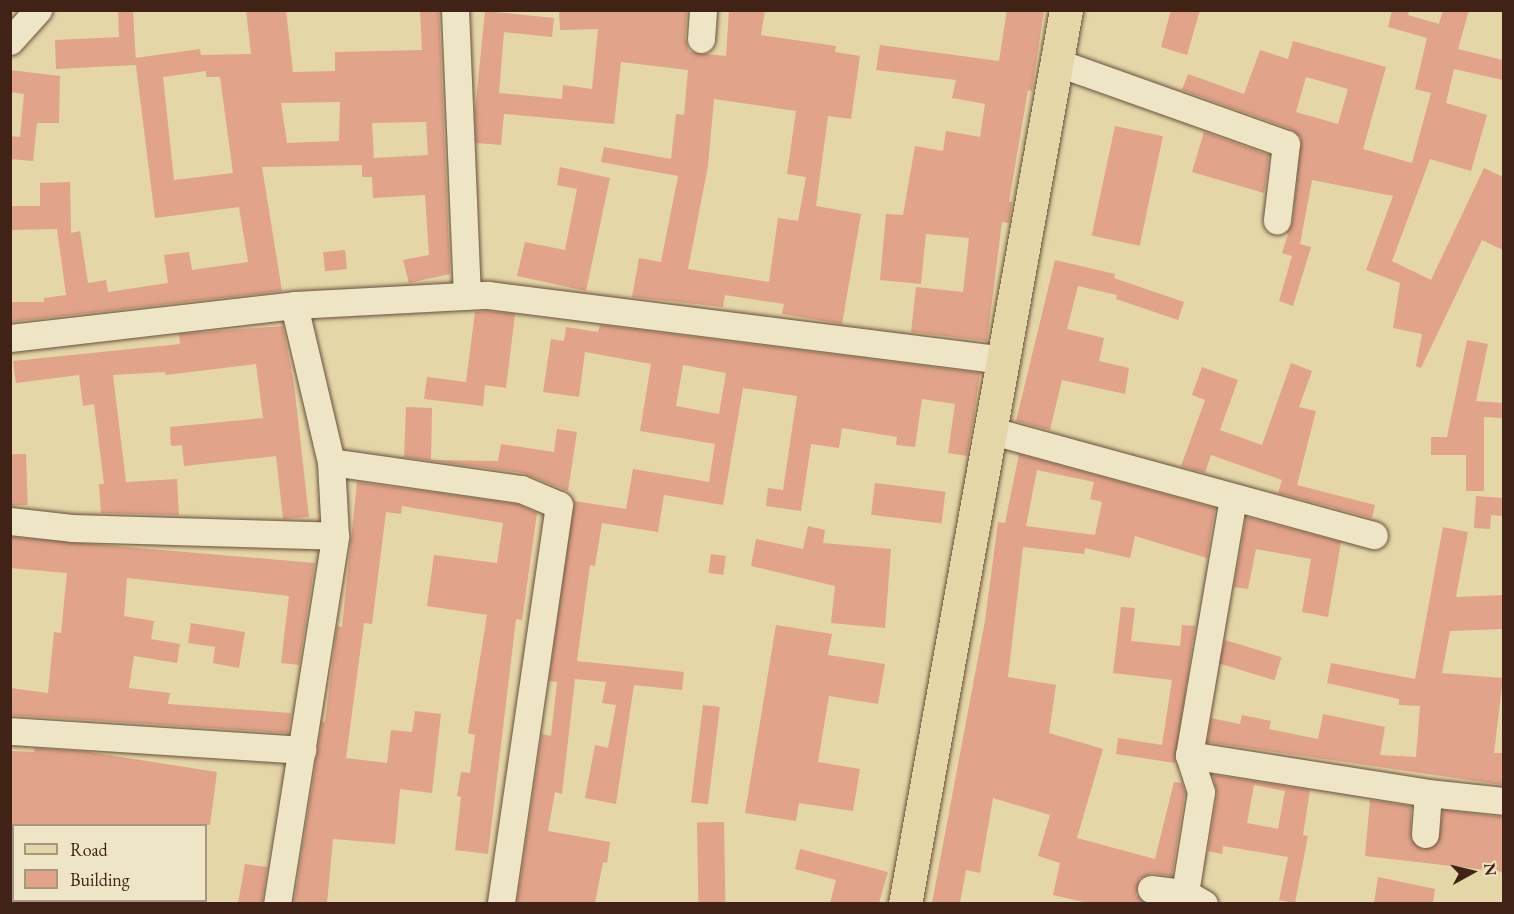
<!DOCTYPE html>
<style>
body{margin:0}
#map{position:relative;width:1514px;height:914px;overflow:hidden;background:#e5d6a8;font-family:"EB Garamond",serif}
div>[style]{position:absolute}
.building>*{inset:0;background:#e1a389;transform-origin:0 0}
.roads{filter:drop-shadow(0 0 2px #69503a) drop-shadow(0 0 2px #69503a)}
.minor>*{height:27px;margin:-13.5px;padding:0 13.5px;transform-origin:13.5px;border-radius:13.5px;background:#eee4c6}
.major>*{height:33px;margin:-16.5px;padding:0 16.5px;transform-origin:16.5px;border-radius:16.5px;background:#e5d6a8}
span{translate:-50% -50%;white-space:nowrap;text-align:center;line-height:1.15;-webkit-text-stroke:5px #eee4c6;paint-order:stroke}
.frame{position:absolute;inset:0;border:12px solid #402316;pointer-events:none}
.legend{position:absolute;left:12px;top:824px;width:195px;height:78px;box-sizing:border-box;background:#eee4c6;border:2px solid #a89780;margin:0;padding:8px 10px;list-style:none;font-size:18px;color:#402316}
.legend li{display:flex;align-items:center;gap:12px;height:30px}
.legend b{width:30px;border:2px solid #a89780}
.north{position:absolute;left:1442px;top:842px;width:60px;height:60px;-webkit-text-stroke:4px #eee4c6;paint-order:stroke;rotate:82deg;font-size:16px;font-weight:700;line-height:24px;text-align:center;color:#402316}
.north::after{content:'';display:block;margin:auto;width:21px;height:27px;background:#402316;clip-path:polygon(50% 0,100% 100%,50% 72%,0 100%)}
</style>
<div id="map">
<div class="building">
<div style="clip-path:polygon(118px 10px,133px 10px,136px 65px,56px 69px,55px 40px,119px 37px)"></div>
<div style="clip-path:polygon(evenodd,246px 10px,286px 10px,293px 72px,335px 71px,335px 52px,422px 50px,420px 10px,439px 10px,450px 274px,409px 283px,403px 260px,429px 255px,425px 195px,373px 198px,372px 177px,362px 177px,362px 165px,262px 167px,282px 291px,10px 322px,10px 302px,44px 302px,44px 298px,66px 295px,57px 229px,10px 230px,10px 206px,40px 206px,40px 183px,70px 182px,71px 233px,80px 231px,88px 283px,106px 280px,108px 292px,168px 283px,164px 255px,189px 252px,192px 270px,248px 262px,239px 207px,155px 218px,135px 58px,200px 49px,201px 55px,251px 54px,246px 10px,206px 71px,206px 77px,220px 77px,233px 173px,174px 180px,163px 77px,206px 71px,246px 10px,340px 102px,339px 141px,287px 143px,281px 103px,340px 102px,246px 10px,426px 122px,428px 155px,374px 158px,372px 123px,426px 122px)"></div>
<div style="clip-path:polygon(evenodd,559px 10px,687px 10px,685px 38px,689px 52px,726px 56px,729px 10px,765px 10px,761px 35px,836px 46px,835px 52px,860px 56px,851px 119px,828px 116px,816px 206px,861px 214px,842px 324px,782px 314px,784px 304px,725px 295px,723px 307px,632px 297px,639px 258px,661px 262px,678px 176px,601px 162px,604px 147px,671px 159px,676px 114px,684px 115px,688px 70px,621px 62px,614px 124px,504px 114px,501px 145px,476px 143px,475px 111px,485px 11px,554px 18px,552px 37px,504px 32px,499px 93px,562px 99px,563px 85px,592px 89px,598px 29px,560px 30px,559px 10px,714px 99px,796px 111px,787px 174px,806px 177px,798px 221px,778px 218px,769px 282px,688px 269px,708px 166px,714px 99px)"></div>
<div style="clip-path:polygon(1007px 10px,1044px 10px,1032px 91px,1028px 90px,1009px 201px,1012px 202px,1009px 223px,1002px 222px,987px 341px,911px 332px,916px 287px,963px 292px,969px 238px,926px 234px,921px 284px,880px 280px,886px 214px,903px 215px,915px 146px,943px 151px,946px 131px,980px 137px,985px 104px,952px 98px,956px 80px,876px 70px,880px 45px,999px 61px)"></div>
<div style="clip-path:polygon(1171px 10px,1200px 10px,1187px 55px,1161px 47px)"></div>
<div style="clip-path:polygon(evenodd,1392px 10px,1409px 10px,1408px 15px,1439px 24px,1443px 10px,1469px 10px,1458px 49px,1503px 60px,1503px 80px,1454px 69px,1446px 103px,1487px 115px,1471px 171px,1430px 159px,1392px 261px,1431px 280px,1484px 168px,1503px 177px,1503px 250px,1482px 240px,1421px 368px,1416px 366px,1422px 334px,1393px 328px,1400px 283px,1366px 270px,1393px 196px,1312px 180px,1300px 244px,1311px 247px,1293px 306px,1279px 301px,1292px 256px,1282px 253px,1288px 234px,1285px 233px,1293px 222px,1301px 138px,1291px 129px,1182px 90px,1188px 74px,1244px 94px,1260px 50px,1288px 59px,1293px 41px,1386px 67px,1363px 149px,1412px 163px,1431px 93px,1415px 89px,1427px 38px,1388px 27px,1392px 10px,1306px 77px,1348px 89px,1338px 124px,1296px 112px,1306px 77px)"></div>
<div style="clip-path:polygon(10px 70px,60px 76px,59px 123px,37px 123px,33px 161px,10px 159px,10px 136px,20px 137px,24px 94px,10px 92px)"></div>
<div style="left:1115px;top:126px;width:49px;height:112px;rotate:12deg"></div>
<div style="clip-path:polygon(1204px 132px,1269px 155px,1264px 193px,1192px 172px)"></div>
<div style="clip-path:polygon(560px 167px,610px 178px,586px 291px,517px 276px,525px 242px,565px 250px,577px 189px,557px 185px)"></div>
<div style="left:345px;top:250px;width:19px;height:22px;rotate:84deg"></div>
<div style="clip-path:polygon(1055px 260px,1115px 274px,1114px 278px,1184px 302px,1178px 320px,1116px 299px,1117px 295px,1078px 286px,1067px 329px,1104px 338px,1099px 361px,1129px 368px,1125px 394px,1062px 380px,1050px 430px,1016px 421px)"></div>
<div style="clip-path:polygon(487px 311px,515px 314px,506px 388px,485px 385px,483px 406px,424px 399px,427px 377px,466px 382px,475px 312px)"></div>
<div style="clip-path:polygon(evenodd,600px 325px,980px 373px,973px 422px,967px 456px,948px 453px,955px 404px,922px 399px,915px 447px,896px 445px,897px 437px,842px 428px,839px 448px,811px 444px,801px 511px,766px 506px,768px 488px,783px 490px,797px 396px,743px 388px,723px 505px,664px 495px,658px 532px,602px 523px,595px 566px,590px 565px,577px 661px,684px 672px,682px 690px,634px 685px,616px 804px,585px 798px,595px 745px,608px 748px,616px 705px,602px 703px,606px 682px,575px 679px,562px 794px,555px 792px,548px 831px,610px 842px,607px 863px,603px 862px,595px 903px,517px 903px,542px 734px,551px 736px,557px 682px,549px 681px,574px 501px,626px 509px,633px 469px,709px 482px,715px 444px,640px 431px,651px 364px,585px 352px,579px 397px,543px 392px,551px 339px,564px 341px,566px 327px,598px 332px,600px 325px,683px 365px,726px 373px,719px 414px,676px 406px,683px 365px)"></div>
<div style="clip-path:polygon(283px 326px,294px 384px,309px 517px,283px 519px,276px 456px,184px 466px,182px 445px,171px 446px,170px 427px,263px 418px,256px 364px,166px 375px,165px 372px,113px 375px,126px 482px,177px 479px,179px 515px,101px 513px,99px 484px,104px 484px,94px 404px,83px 406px,79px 375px,16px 383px,13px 361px,180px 344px,179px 334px)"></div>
<div style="clip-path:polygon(1467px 340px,1488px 344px,1476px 401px,1503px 403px,1503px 418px,1484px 417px,1484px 491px,1466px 491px,1466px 455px,1431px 455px,1431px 437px,1447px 437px)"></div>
<div style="clip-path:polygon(1291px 363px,1312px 371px,1299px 407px,1316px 411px,1297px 485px,1375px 505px,1372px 518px,1278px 493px,1282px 480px,1211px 455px,1205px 473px,1181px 466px,1205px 400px,1192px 395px,1202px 367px,1238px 380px,1220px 430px,1262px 445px)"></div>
<div style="clip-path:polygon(406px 407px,432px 408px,431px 460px,498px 461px,501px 444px,554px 452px,557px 429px,577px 432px,568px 491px,523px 473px,404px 457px)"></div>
<div style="left:26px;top:454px;width:51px;height:16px;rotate:88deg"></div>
<div style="clip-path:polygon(evenodd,1019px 454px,1215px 508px,1207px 558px,1135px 536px,1130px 558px,1085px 548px,1084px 554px,1023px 547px,1008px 677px,1056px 685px,1049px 733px,1103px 749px,1077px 838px,1155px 859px,1174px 782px,1182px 783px,1185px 793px,1172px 876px,1152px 873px,1139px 879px,1136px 895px,1146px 903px,1088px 903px,1053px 895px,1060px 863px,1038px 856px,1050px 815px,993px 798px,980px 873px,966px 870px,960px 903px,932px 903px,985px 621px,998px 522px,1005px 523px,1019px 454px,1037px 470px,1094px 482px,1090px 499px,1102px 502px,1095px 535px,1026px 526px,1037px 470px)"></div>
<div style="clip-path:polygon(357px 482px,517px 504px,537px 513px,522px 620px,516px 619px,488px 854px,455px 850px,461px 797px,457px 796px,461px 772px,470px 773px,475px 735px,468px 733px,487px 615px,427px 606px,434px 555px,497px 563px,503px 523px,402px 506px,401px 514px,386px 512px,372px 624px,364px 623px,346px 758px,387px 763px,391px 730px,412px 732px,415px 711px,441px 714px,432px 793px,400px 789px,395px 844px,333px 839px,327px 903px,294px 903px,322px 722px,325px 722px,337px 626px,342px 627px)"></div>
<div style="left:875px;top:483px;width:71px;height:32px;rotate:7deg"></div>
<div style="clip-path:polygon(1476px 496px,1503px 498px,1503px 516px,1491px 515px,1490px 529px,1474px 528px)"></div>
<div style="clip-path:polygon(1246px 517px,1341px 542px,1328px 617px,1302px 612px,1311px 559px,1256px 549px,1248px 589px,1234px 587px)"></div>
<div style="clip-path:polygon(808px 526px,825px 530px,823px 543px,891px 549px,885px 628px,831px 623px,835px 586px,751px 566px,756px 539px,803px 549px)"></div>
<div style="clip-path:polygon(1443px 527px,1468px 532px,1456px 597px,1503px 595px,1503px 629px,1450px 631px,1442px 673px,1503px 678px,1494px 753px,1503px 753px,1503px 785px,1207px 742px,1211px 718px,1240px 724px,1242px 715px,1271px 721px,1269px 729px,1318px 739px,1323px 714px,1385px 727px,1380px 755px,1416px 757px,1420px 706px,1399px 705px,1399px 699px,1327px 683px,1331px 663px,1415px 679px)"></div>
<div style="clip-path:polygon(10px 537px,315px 563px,299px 665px,281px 663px,289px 596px,127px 578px,124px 616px,154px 621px,151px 639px,180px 644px,177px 663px,134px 656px,129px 688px,170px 693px,168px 704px,291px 713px,288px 733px,10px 715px,10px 688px,48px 693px,54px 632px,61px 633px,67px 573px,10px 568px)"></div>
<div style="left:711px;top:554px;width:15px;height:19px;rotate:8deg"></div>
<div style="clip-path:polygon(1121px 607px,1135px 608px,1131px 641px,1180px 646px,1182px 625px,1195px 626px,1175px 763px,1116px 754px,1118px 738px,1162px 745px,1172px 680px,1113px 673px)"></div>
<div style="clip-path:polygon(191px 623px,245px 632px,239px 668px,213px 663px,215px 647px,188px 643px)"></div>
<div style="clip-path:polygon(776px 625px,832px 634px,828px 655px,885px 664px,878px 704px,829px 696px,818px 762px,860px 769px,853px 811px,799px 803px,796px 821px,745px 813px)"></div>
<div style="left:1225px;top:640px;width:59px;height:24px;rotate:17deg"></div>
<div style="left:703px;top:705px;width:17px;height:98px;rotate:7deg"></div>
<div style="clip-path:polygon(35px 748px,89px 752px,217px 772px,210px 825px,10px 825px,10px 751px,34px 752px)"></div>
<div style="clip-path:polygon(evenodd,1213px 775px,1310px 790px,1303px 835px,1308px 836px,1295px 903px,1279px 900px,1288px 857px,1223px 846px,1222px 854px,1208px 851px,1217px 794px,1213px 775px,1254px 785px,1285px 791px,1278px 829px,1247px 823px,1254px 785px)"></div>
<div style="clip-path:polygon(1370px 800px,1411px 806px,1411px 840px,1423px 850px,1438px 842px,1443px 810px,1503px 817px,1503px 872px,1365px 856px)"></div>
<div style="left:724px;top:822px;width:81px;height:27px;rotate:89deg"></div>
<div style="clip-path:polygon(800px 849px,888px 872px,879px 903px,830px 903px,836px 880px,795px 869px)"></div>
<div style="clip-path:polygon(245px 864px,267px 867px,262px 903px,238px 903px)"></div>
<div style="clip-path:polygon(1378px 877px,1435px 889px,1433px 903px,1374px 903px)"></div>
</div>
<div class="roads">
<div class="minor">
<div style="left:455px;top:10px;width:286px;rotate:87.6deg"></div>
<div style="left:701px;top:39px;width:29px;rotate:-86deg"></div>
<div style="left:10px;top:41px;width:42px;rotate:-47.9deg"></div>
<div style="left:1056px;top:62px;width:244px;rotate:19.6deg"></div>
<div style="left:1286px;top:144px;width:77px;rotate:96.8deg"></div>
<div style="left:10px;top:338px;width:286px;rotate:-6.6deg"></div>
<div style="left:294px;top:305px;width:194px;rotate:-3deg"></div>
<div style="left:488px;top:295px;width:504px;rotate:7.18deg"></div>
<div style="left:988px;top:358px;width:17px;rotate:33deg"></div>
<div style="left:989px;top:430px;width:399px;rotate:15.3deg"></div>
<div style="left:331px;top:462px;width:192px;rotate:8.1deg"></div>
<div style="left:521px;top:489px;width:41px;rotate:22.8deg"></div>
<div style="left:559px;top:505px;width:403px;rotate:98.3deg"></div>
<div style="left:1233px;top:498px;width:261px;rotate:99.7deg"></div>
<div style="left:1189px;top:755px;width:242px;rotate:9deg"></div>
<div style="left:10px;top:521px;width:62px;rotate:6.4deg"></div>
<div style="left:72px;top:528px;width:263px;rotate:1.7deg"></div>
<div style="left:10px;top:731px;width:293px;rotate:3.7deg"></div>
<div style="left:1189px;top:755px;width:39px;rotate:72deg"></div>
<div style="left:1201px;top:792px;width:102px;rotate:99deg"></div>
<div style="left:1185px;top:893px;width:22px;rotate:30deg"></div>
<div style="left:1425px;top:834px;width:41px;rotate:-85.8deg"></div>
<div style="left:1428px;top:793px;width:76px;rotate:6deg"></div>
<div style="left:1151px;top:889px;width:34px;rotate:7deg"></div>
<div style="left:277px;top:904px;width:373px;rotate:-81deg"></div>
<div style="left:335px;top:536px;width:74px;rotate:-93.1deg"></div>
<div style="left:331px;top:462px;width:161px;rotate:-103.3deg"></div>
</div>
<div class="major">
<div style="left:905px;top:904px;width:908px;rotate:-79.79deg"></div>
</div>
</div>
<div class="frame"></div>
<ul class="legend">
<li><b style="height:8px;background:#e5d6a8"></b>Road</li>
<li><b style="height:16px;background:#e1a389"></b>Building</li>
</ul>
<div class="north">N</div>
</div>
